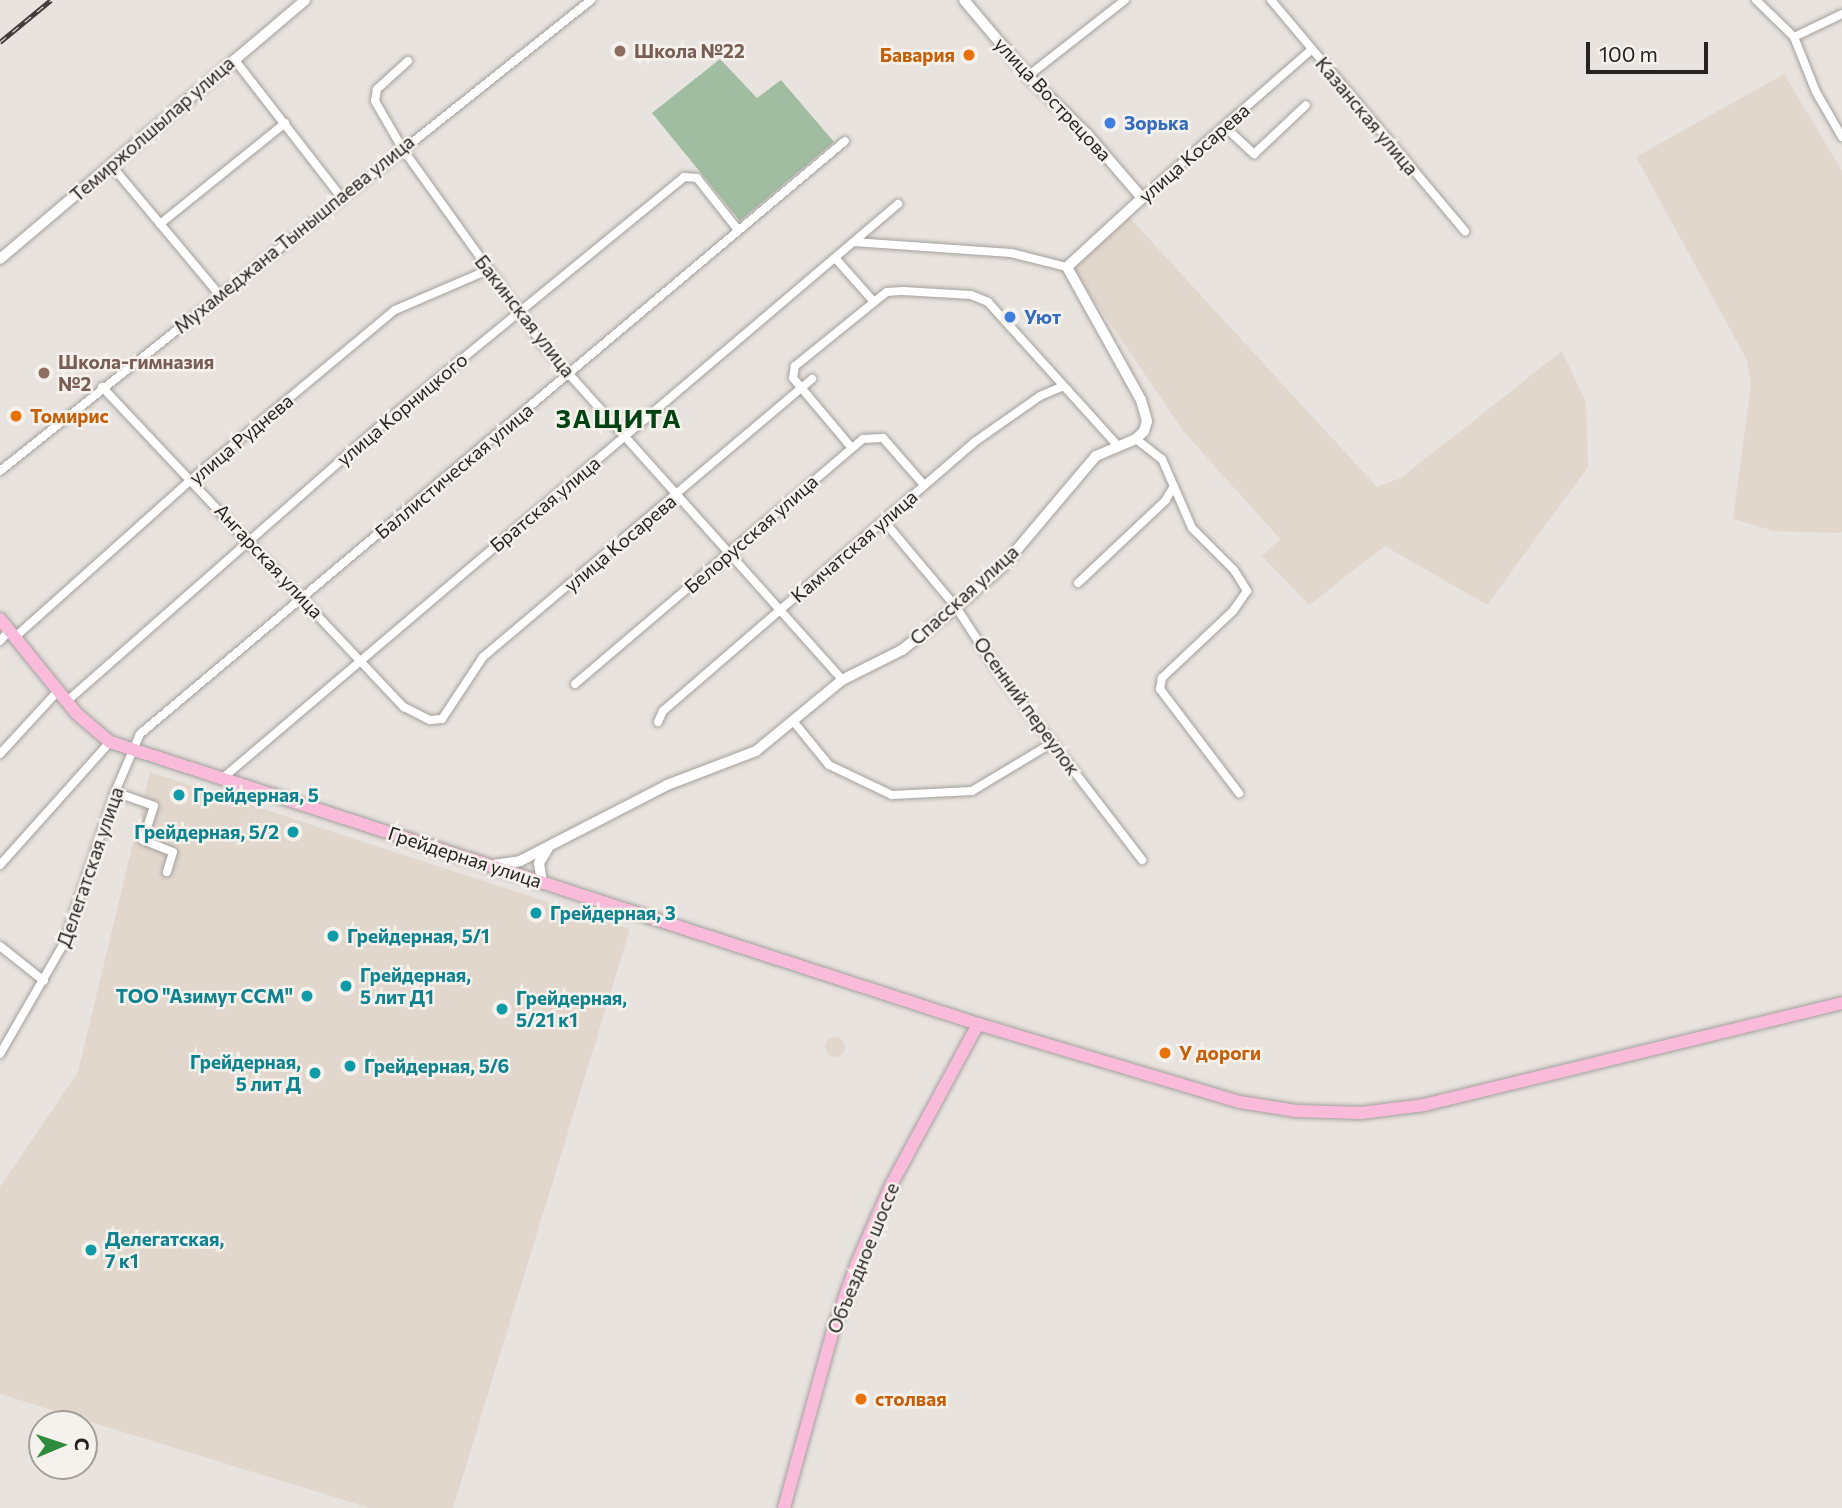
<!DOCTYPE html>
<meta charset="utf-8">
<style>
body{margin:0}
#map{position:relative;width:1842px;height:1508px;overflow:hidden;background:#e8e3df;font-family:Commissioner,sans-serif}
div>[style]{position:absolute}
.built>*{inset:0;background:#e1d7cd}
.round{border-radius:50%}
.green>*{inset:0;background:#a1bda1}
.roads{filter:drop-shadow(0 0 2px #a4a09c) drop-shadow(0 0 2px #a4a09c)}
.street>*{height:8px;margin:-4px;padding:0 4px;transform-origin:4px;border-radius:4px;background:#fff}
.secondary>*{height:10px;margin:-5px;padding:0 5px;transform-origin:5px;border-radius:5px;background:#fff}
.primary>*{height:12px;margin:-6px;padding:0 6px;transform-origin:6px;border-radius:6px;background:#fabbdb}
.rail>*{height:5px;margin-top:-2.5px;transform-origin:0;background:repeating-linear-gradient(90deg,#f5f1ec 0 8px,#413e3d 0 16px);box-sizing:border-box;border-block:2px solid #413e3d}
.dots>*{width:19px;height:19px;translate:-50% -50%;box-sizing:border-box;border:4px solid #f5f1ec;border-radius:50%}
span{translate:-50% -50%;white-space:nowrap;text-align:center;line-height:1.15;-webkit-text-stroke:5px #f5f1ec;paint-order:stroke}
.education-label{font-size:19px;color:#785e54;font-weight:700}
.left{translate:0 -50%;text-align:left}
.food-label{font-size:19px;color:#c56008;font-weight:700}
.right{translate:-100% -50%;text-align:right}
.street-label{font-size:19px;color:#252322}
.shop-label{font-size:19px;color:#366cbe;font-weight:700}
.culture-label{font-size:19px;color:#0d838f;font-weight:700}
.district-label{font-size:26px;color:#034311;font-weight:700;letter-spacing:2px}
.north{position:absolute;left:28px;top:1410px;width:70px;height:70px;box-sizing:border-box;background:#f5f1ec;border:2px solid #a29f9b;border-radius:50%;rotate:88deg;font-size:19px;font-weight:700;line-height:28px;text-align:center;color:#252322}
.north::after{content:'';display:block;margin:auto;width:24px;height:32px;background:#2f8b3c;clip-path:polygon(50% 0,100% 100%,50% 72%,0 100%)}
.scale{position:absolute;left:1586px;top:42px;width:122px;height:32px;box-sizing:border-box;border:4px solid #252322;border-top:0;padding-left:9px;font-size:21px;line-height:24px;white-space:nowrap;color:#252322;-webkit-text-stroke:5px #f5f1ec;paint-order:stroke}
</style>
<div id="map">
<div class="built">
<div style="clip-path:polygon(1784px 74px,1842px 171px,1842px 532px,1838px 533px,1774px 531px,1733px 519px,1751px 384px,1747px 360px,1636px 157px)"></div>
<div style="clip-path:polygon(1129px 217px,1377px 487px,1401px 478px,1562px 351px,1586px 403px,1588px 467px,1487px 605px,1385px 546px,1309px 605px,1262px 556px,1280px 539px,1184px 432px,1074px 270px)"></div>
<div style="clip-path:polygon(150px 772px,630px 929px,453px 1508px,370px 1508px,0 1394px,0 1187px,78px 1072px)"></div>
<div class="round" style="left:825px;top:1037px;width:20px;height:20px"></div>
</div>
<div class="green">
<div style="clip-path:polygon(720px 59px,757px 98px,781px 80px,834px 142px,740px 221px,652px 113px)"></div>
</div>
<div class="roads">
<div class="street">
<div style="left:1271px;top:0;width:302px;rotate:50deg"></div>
<div style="left:1756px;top:0;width:53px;rotate:44.2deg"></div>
<div style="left:1794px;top:37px;width:59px;rotate:68.2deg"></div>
<div style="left:1816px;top:92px;width:52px;rotate:60deg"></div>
<div style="left:1794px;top:37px;width:53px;rotate:-25.6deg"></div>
<div style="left:234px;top:59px;width:175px;rotate:52.2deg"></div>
<div style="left:408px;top:61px;width:42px;rotate:137.9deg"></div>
<div style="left:377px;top:89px;width:12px;rotate:99deg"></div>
<div style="left:375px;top:101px;width:54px;rotate:60.1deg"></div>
<div style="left:402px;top:148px;width:242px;rotate:54.4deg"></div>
<div style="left:543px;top:345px;width:449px;rotate:48.2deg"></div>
<div style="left:1028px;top:76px;width:123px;rotate:-38.1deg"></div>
<div style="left:1225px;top:127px;width:40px;rotate:43deg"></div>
<div style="left:1254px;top:154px;width:71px;rotate:-43.3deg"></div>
<div style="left:111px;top:165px;width:168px;rotate:50.1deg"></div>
<div style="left:1142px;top:198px;width:225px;rotate:-41.2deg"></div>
<div style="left:160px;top:224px;width:161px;rotate:-38.9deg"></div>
<div style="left:854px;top:242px;width:157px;rotate:4deg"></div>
<div style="left:1011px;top:253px;width:58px;rotate:14deg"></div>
<div style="left:836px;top:259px;width:57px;rotate:48.5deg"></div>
<div style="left:874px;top:302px;width:16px;rotate:-38deg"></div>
<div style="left:887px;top:292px;width:16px;rotate:-4deg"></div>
<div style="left:903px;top:291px;width:68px;rotate:3.4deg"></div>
<div style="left:971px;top:295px;width:18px;rotate:22deg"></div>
<div style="left:988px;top:302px;width:193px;rotate:47.9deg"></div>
<div style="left:102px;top:387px;width:440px;rotate:46.7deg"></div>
<div style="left:404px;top:707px;width:29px;rotate:27deg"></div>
<div style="left:430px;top:720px;width:12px;rotate:-5deg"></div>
<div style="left:442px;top:719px;width:74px;rotate:-56.5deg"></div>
<div style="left:483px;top:657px;width:431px;rotate:-40.2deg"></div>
<div style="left:1136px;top:439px;width:33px;rotate:38deg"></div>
<div style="left:1162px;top:459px;width:75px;rotate:66.5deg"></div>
<div style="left:1192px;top:528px;width:59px;rotate:45deg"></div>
<div style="left:1234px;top:570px;width:25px;rotate:58deg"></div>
<div style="left:1247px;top:591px;width:24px;rotate:125deg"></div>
<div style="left:1233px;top:611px;width:98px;rotate:136.7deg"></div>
<div style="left:1162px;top:678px;width:11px;rotate:100deg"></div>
<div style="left:1160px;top:689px;width:131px;rotate:52.8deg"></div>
<div style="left:851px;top:447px;width:90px;rotate:-130deg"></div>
<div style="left:793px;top:378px;width:12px;rotate:-81deg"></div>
<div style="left:795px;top:366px;width:102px;rotate:-39deg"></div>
<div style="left:0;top:471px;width:756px;rotate:-38.55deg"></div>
<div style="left:884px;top:521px;width:112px;rotate:50.1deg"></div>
<div style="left:956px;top:607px;width:82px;rotate:56.9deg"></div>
<div style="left:1001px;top:676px;width:232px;rotate:52.5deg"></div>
<div style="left:1078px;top:583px;width:120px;rotate:-43.3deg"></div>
<div style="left:1165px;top:501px;width:17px;rotate:-59deg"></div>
<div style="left:14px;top:638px;width:239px;rotate:-41.8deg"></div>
<div style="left:192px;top:479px;width:264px;rotate:-39.8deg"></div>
<div style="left:395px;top:310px;width:101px;rotate:-23.3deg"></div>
<div style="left:0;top:641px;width:13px;rotate:-48deg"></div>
<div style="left:575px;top:684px;width:378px;rotate:-40.4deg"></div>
<div style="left:863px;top:439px;width:20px;rotate:-3deg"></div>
<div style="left:883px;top:438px;width:62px;rotate:48.9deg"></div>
<div style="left:66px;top:702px;width:418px;rotate:-41.3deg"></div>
<div style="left:380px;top:426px;width:393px;rotate:-39.3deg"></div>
<div style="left:684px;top:177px;width:13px;rotate:4deg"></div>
<div style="left:697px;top:178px;width:66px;rotate:51.7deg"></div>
<div style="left:793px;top:721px;width:57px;rotate:50.7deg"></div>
<div style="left:829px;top:765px;width:70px;rotate:25.5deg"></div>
<div style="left:892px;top:795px;width:80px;rotate:-2.9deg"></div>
<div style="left:972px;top:791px;width:93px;rotate:-31deg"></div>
<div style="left:658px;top:722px;width:12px;rotate:-66deg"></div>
<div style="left:663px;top:711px;width:413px;rotate:-40.8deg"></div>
<div style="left:976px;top:441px;width:78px;rotate:-35.1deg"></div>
<div style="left:1040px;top:396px;width:25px;rotate:-23deg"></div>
<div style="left:0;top:754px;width:86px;rotate:-47.4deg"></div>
<div style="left:224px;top:777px;width:885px;rotate:-40.37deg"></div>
<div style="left:115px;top:792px;width:41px;rotate:19.7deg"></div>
<div style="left:154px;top:806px;width:36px;rotate:108deg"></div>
<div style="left:143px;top:840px;width:32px;rotate:22deg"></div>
<div style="left:173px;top:852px;width:21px;rotate:107deg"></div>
<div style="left:0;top:865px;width:165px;rotate:-48.2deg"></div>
<div style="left:0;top:946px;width:56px;rotate:38.5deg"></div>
<div style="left:0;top:1054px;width:128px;rotate:-60deg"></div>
<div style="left:64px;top:943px;width:159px;rotate:-71.3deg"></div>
<div style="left:115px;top:792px;width:63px;rotate:-66.7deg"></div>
<div style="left:140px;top:734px;width:921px;rotate:-40.07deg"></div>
</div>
<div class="secondary">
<div style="left:0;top:259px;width:400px;rotate:-40.3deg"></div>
<div style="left:493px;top:865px;width:27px;rotate:-8deg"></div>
<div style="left:520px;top:861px;width:165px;rotate:-27.3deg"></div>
<div style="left:667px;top:785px;width:95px;rotate:-20.9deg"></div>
<div style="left:756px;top:751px;width:112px;rotate:-39.5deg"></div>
<div style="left:842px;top:680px;width:67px;rotate:-26.6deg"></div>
<div style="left:902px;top:650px;width:69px;rotate:-38.5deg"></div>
<div style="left:956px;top:607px;width:62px;rotate:-41.1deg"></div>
<div style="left:1003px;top:566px;width:144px;rotate:-49.8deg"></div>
<div style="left:1096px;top:456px;width:43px;rotate:-23deg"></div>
<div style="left:1136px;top:439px;width:11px;rotate:-45deg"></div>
<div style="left:1144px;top:431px;width:10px;rotate:-73deg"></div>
<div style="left:1147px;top:421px;width:22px;rotate:-106deg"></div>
<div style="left:1141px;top:400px;width:152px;rotate:-119.1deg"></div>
<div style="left:1067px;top:267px;width:102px;rotate:-42.6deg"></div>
<div style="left:1142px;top:198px;width:84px;rotate:-130.7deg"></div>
<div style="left:1087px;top:134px;width:83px;rotate:-135.5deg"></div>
<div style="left:1028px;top:76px;width:99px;rotate:-130.1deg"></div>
<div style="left:542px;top:882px;width:19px;rotate:-99deg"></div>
<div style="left:539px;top:863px;width:17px;rotate:-59deg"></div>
</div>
<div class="primary">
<div style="left:0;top:619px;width:122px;rotate:51deg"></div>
<div style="left:77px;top:714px;width:43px;rotate:40.3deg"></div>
<div style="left:110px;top:742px;width:913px;rotate:18deg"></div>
<div style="left:978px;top:1024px;width:273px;rotate:16.6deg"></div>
<div style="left:1240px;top:1102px;width:57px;rotate:9.1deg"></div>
<div style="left:1296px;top:1111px;width:65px;rotate:1.8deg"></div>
<div style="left:1361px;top:1113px;width:64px;rotate:-7.2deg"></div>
<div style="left:1424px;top:1105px;width:430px;rotate:-13.7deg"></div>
<div style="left:784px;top:1508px;width:188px;rotate:-74.6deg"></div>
<div style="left:834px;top:1327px;width:68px;rotate:-70.2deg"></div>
<div style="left:857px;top:1263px;width:85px;rotate:-66.4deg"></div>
<div style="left:891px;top:1185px;width:183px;rotate:-61.6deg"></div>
</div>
</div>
<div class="rail">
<div style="left:0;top:42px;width:66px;rotate:-39.5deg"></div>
</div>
<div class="dots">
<div style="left:620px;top:51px;background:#8d6e63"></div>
<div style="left:969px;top:55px;background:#e8710a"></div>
<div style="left:1110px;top:123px;background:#3f7fe0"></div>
<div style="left:1010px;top:317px;background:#3f7fe0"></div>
<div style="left:44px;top:373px;background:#8d6e63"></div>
<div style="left:16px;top:416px;background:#e8710a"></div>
<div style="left:179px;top:795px;background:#0f9aa8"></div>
<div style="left:293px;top:832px;background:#0f9aa8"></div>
<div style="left:536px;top:913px;background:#0f9aa8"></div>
<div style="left:333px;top:936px;background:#0f9aa8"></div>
<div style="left:346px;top:986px;background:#0f9aa8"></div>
<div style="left:307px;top:996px;background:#0f9aa8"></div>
<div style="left:502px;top:1009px;background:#0f9aa8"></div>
<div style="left:1165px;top:1053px;background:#e8710a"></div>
<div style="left:350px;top:1066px;background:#0f9aa8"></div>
<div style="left:315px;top:1073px;background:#0f9aa8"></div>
<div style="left:91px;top:1250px;background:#0f9aa8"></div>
<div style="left:861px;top:1399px;background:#e8710a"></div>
</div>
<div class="education-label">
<span class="left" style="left:634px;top:51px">Школа №22</span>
<span class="left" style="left:58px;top:373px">Школа-гимназия<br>№2</span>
</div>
<div class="food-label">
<span class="right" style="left:955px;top:55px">Бавария</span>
<span class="left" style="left:30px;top:416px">Томирис</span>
<span class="left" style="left:1179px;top:1053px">У дороги</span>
<span class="left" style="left:875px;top:1399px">столвая</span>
</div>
<div class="street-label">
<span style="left:1053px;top:99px;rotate:47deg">улица Вострецова</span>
<span style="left:1367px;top:116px;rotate:50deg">Казанская улица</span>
<span style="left:152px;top:129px;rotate:-41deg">Темиржолшылар улица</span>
<span style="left:1194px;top:153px;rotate:-41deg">улица Косарева</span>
<span style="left:294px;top:234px;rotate:-39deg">Мухамеджана Тынышпаева улица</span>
<span style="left:525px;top:316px;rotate:52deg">Бакинская улица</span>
<span style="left:402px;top:409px;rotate:-40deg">улица Корницкого</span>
<span style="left:241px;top:439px;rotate:-40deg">улица Руднева</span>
<span style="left:454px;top:471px;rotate:-40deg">Баллистическая улица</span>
<span style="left:545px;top:504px;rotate:-40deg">Братская улица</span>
<span style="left:751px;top:534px;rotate:-41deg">Белорусская улица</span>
<span style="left:620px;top:543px;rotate:-40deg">улица Косарева</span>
<span style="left:854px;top:546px;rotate:-41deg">Камчатская улица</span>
<span style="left:269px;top:561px;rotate:47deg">Ангарская улица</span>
<span style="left:964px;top:595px;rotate:-42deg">Спасская улица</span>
<span style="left:1027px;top:706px;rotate:54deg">Осенний переулок</span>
<span style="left:465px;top:857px;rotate:18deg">Грейдерная улица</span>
<span style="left:90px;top:867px;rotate:-71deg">Делегатская улица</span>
<span style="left:863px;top:1258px;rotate:-68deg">Объездное шоссе</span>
</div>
<div class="shop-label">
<span class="left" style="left:1124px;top:123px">Зорька</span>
<span class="left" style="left:1024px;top:317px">Уют</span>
</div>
<div class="culture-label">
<span class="left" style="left:193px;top:795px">Грейдерная, 5</span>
<span class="right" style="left:279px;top:832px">Грейдерная, 5/2</span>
<span class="left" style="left:550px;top:913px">Грейдерная, 3</span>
<span class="left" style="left:347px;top:936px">Грейдерная, 5/1</span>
<span class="left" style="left:360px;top:986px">Грейдерная,<br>5 лит Д1</span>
<span class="right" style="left:293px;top:996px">ТОО "Азимут ССМ"</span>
<span class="left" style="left:516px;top:1009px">Грейдерная,<br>5/21 к1</span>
<span class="right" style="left:301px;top:1073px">Грейдерная,<br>5 лит Д</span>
<span class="left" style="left:364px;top:1066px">Грейдерная, 5/6</span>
<span class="left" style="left:105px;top:1250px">Делегатская,<br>7 к1</span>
</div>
<div class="district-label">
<span style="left:619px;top:418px">ЗАЩИТА</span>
</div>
<div class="north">С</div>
<div class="scale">100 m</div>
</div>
